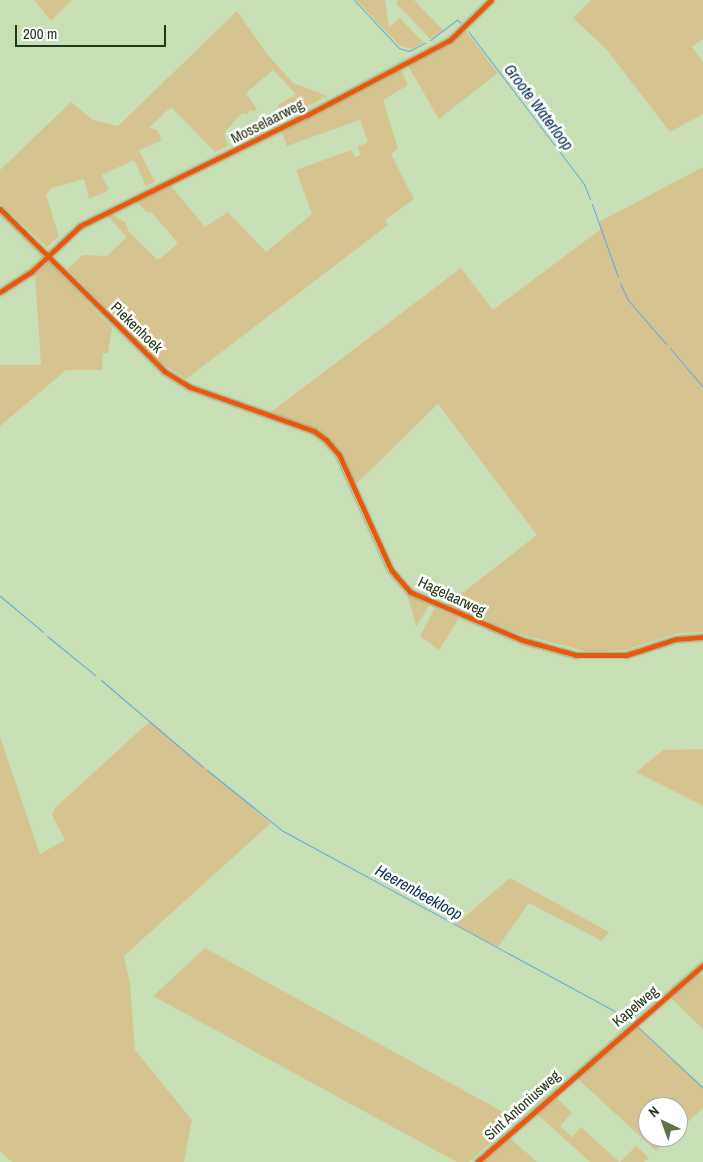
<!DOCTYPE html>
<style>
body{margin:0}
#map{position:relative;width:703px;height:1162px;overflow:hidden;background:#c8dfb6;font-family:"Archivo Narrow",sans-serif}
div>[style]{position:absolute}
.green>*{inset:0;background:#d5c490}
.stream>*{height:1px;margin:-0.5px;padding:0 0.5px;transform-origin:0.5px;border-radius:0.5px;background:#63abdf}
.roads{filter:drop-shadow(0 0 1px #8d9e7e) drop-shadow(0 0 1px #8d9e7e)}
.minor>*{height:4.5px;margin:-2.25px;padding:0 2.25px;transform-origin:2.25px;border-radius:2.25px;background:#f7faf4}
.cycleway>*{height:5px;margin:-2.5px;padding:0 2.5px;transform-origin:2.5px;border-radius:2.5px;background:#e8590c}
span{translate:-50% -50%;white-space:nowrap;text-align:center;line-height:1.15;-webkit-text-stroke:5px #fff;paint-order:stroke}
.street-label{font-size:15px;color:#263618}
.water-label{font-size:16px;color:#082e52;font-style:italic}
.north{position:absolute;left:638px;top:1097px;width:50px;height:50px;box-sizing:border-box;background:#fff;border:1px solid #a8afa3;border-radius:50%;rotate:318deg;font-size:14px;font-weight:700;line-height:20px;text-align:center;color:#263618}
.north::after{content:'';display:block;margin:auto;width:18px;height:22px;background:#5f714f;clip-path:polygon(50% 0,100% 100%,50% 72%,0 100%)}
.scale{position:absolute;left:15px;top:25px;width:151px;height:22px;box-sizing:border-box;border:2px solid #263618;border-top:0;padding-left:6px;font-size:15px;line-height:18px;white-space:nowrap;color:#263618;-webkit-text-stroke:4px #fff;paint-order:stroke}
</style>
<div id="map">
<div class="green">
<div style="clip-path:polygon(34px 0,72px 0,51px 21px)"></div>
<div style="clip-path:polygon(356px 0,385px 0,389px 27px,400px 18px,424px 43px,412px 49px,400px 46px)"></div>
<div style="clip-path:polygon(398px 0,414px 0,443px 30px,430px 39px,396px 3px)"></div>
<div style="clip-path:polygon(591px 0,703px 0,703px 39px,692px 47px,703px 62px,703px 114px,670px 132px,607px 50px,573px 18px)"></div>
<div style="clip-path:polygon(237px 11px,267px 54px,293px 83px,328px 96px,288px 116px,277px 106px,296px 94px,273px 70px,246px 93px,257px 109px,253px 112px,250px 109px,248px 115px,242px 113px,224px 133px,228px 146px,215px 152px,171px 107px,149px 128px,157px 130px,162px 140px,139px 150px,155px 182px,146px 186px,134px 160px,102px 175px,109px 190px,89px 199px,84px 179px,51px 188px,46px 195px,59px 236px,47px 247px,0 204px,0 170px,71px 102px,93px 120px,118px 126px)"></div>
<div style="clip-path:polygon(465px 30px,498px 73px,439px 119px,408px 66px,450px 44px)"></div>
<div style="clip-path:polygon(401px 70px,408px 85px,383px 100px,398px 149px,391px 154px,414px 199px,385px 220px,388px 225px,186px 379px,156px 360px,67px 269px,83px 255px,107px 256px,127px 237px,107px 216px,111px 214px,125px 222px,129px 232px,157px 259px,161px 258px,178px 243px,152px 213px,147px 212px,137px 202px,171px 186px,205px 227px,228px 212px,266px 252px,312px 214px,296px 170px,351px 150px,355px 157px,361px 155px,357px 147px,368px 142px,360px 120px,287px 146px,282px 132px)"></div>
<div style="clip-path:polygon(703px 167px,703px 632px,678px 633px,625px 650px,589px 652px,519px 634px,447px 605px,537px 535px,438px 404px,355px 485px,339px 451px,328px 438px,317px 430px,271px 412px,461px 268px,493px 310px,601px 229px,599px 222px)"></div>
<div style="clip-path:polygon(49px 262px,112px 328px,108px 353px,103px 353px,102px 370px,66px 370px,0 426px,0 365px,41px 365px,35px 274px)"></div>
<div style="clip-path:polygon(407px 594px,429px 605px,416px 627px,413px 614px)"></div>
<div style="clip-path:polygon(435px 608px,459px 618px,439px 650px,420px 636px)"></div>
<div style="clip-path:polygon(150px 721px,271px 823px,124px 956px,130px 984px,135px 1050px,192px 1120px,184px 1162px,12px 1162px,0 1151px,0 737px,40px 854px,65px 840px,52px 815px,54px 809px)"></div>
<div style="clip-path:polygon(703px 749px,703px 806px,636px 772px,663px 750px)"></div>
<div style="clip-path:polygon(510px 878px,609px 932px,602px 941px,529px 903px,498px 947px,455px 925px)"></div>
<div style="clip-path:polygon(205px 948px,516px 1119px,469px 1162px,457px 1162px,153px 996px)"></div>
<div style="clip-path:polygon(700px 973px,703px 976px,703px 1029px,671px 998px)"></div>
<div style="clip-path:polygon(638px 1027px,703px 1087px,703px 1108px,678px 1131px,678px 1107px,648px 1107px,648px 1137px,672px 1137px,656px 1151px,578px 1079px)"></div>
<div style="clip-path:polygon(557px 1098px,572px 1113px,560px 1126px,572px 1137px,581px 1127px,619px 1162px,590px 1162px,537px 1114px)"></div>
<div style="clip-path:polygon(510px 1138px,537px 1162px,483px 1162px)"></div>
<div style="clip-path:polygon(636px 1146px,649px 1158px,644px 1162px,620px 1162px)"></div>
</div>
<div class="stream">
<div style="left:354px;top:0;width:66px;rotate:46.8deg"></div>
<div style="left:399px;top:48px;width:10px;rotate:17deg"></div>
<div style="left:409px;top:51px;width:18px;rotate:-27deg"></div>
<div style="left:468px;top:31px;width:192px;rotate:52.8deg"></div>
<div style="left:584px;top:184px;width:16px;rotate:68deg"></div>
<div style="left:430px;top:40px;width:34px;rotate:-37deg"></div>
<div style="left:457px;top:20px;width:4px;rotate:34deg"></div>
<div style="left:592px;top:204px;width:77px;rotate:70.4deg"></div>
<div style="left:620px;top:283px;width:19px;rotate:65deg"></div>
<div style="left:628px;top:300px;width:58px;rotate:49.2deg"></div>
<div style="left:670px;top:348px;width:51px;rotate:49.8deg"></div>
<div style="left:0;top:596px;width:56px;rotate:39.9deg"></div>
<div style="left:47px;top:636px;width:62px;rotate:39.1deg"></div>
<div style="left:101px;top:680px;width:134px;rotate:40.5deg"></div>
<div style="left:207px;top:770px;width:97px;rotate:38.8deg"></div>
<div style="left:283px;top:831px;width:396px;rotate:28.5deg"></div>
<div style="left:637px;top:1026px;width:91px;rotate:43.2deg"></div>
</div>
<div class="roads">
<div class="minor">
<div style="left:0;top:209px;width:231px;rotate:44.6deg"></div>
<div style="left:164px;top:371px;width:31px;rotate:32deg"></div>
<div style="left:190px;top:387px;width:132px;rotate:19.5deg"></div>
<div style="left:314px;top:431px;width:15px;rotate:37deg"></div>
<div style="left:326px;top:440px;width:20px;rotate:49deg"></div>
<div style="left:339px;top:455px;width:126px;rotate:65.7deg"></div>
<div style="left:391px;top:570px;width:29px;rotate:49deg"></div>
<div style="left:410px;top:592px;width:122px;rotate:23.2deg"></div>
<div style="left:522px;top:640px;width:56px;rotate:15.5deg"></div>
<div style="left:576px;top:655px;width:50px"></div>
<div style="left:626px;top:655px;width:52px;rotate:-17.7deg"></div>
<div style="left:676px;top:639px;width:27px;rotate:-4deg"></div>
<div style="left:0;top:292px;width:37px;rotate:-33deg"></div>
<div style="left:31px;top:272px;width:67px;rotate:-43.2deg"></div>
<div style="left:80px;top:226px;width:253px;rotate:-26.1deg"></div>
<div style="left:307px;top:115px;width:161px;rotate:-27.7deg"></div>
<div style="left:450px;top:40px;width:57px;rotate:-44.3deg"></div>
<div style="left:477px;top:1162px;width:300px;rotate:-41.1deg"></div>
</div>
</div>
<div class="cycleway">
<div style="left:0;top:209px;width:231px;rotate:44.6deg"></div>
<div style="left:164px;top:371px;width:31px;rotate:32deg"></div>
<div style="left:190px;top:387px;width:132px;rotate:19.5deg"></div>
<div style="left:314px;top:431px;width:15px;rotate:37deg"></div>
<div style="left:326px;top:440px;width:20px;rotate:49deg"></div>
<div style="left:339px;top:455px;width:126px;rotate:65.7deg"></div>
<div style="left:391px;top:570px;width:29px;rotate:49deg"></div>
<div style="left:410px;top:592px;width:122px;rotate:23.2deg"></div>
<div style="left:522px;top:640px;width:56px;rotate:15.5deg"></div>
<div style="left:576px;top:655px;width:50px"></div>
<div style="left:626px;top:655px;width:52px;rotate:-17.7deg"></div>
<div style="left:676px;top:639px;width:27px;rotate:-4deg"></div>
<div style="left:0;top:292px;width:37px;rotate:-33deg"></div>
<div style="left:31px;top:272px;width:67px;rotate:-43.2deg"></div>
<div style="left:80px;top:226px;width:253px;rotate:-26.1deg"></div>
<div style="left:307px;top:115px;width:161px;rotate:-27.7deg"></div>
<div style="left:450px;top:40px;width:57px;rotate:-44.3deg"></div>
<div style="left:477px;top:1162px;width:300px;rotate:-41.1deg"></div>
</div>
<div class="street-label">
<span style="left:267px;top:121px;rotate:-27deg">Mosselaarweg</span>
<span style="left:137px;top:327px;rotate:44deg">Piekenhoek</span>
<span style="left:452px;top:596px;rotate:25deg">Hagelaarweg</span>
<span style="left:635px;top:1006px;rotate:-40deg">Kapelweg</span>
<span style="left:522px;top:1105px;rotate:-42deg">Sint Antoniusweg</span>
</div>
<div class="water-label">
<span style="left:539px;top:107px;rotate:53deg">Groote Waterloop</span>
<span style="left:419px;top:892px;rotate:29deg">Heerenbeekloop</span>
</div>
<div class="north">N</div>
<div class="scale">200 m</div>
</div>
